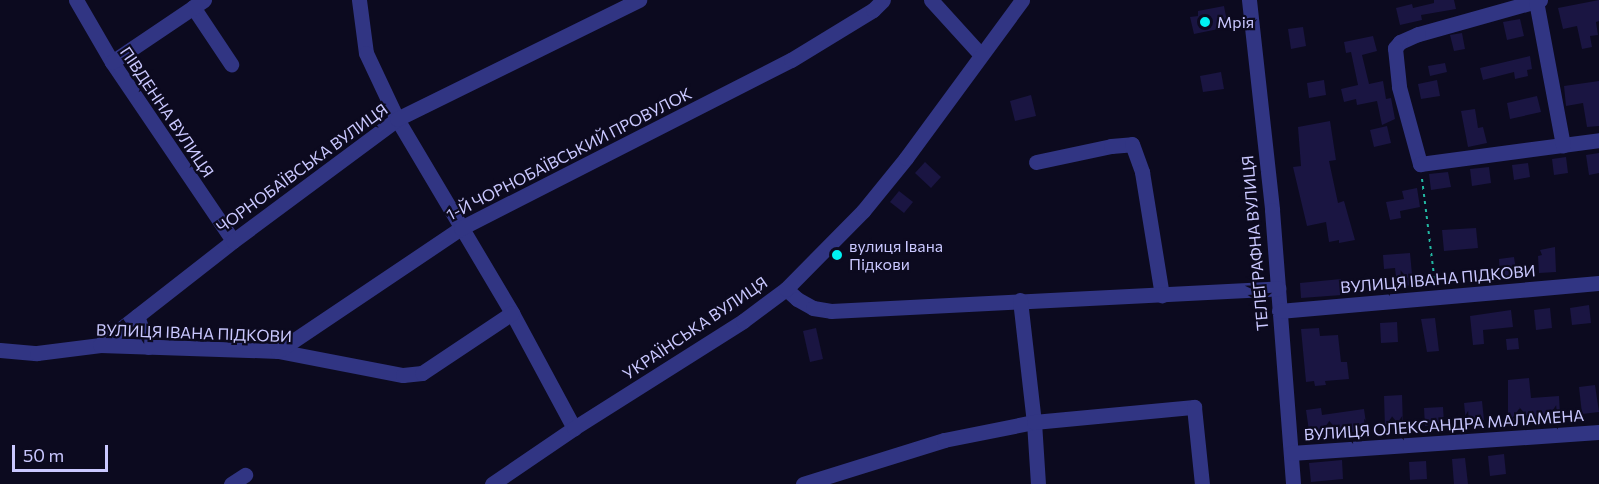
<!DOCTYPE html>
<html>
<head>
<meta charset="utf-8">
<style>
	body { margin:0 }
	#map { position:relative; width:1599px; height:484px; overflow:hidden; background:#0c0a1f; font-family:Commissioner,sans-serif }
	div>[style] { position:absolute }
	.building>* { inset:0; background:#1a1542 }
	.path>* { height:2px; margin-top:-1px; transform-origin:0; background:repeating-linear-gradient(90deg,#22b9a3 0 3px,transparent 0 7.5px) }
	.minor>* { height:15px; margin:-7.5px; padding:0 7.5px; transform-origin:7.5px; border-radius:7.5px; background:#313583 }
	.dots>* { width:16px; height:16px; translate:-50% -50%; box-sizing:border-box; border:3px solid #0c0a1f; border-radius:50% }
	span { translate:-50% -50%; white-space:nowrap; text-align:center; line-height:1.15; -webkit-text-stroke:4.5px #0c0a1f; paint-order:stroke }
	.poi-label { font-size:16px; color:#cac8ff }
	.left { translate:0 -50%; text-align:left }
	.street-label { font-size:16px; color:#cac8ff }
	.scale { position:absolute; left:12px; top:445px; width:96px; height:27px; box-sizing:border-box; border:3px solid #cac8ff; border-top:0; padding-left:8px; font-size:18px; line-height:21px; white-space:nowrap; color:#cac8ff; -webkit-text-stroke:4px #0c0a1f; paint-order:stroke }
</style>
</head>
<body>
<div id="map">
	<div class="building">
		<div style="clip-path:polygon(1434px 0,1454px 0,1456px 9px,1421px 15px,1422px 20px,1400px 25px,1396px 8px,1412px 4px,1413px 8px,1434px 3px)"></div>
		<div style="clip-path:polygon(1599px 0,1599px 21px,1596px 22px,1598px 35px,1590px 36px,1592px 47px,1582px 49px,1577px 26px,1563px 29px,1558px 8px)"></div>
		<div style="clip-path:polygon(1224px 6px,1228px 27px,1194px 34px,1190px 17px,1198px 16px,1198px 11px)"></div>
		<div style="clip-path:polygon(1520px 19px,1524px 36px,1507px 40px,1503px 22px)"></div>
		<div style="clip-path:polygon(1303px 27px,1306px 46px,1291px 49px,1288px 29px)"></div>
		<div style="clip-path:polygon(1462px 33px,1465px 49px,1454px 51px,1450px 35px)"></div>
		<div style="clip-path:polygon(1373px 36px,1377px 51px,1362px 55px,1369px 84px,1383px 81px,1386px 99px,1391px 98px,1395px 119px,1382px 125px,1377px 101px,1357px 105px,1356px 99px,1344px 102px,1341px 89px,1358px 85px,1351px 52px,1346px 53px,1344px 42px)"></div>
		<div style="clip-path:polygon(1530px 56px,1532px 69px,1527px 70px,1528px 76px,1515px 79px,1514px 72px,1483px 80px,1480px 68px)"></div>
		<div style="clip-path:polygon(1445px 63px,1447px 72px,1430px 76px,1428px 66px)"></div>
		<div style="clip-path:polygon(1221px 72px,1224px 89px,1203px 92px,1200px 76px)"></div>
		<div style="clip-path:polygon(1324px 80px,1326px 95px,1309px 98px,1307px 83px)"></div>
		<div style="clip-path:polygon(1437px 80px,1440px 96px,1421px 99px,1418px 84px)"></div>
		<div style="clip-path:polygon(1599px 81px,1599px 126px,1587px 127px,1583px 103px,1566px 106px,1564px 86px)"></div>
		<div style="clip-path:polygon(1031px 95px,1036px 116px,1015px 121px,1010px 101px)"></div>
		<div style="clip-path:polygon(1537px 96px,1541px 112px,1510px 119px,1507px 103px)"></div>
		<div style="clip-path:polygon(1475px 109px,1478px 128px,1483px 127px,1487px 143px,1468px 147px,1461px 111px)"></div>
		<div style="clip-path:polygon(1330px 121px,1336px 160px,1329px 161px,1338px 203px,1344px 201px,1355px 240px,1339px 243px,1339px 240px,1329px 242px,1326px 222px,1307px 226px,1293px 167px,1301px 166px,1298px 127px)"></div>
		<div style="clip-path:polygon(1387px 126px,1391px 143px,1374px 147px,1370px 130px)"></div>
		<div style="clip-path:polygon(1599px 153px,1599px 173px,1589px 175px,1586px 155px)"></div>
		<div style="clip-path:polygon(1566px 157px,1568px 173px,1554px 175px,1552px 159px)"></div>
		<div style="clip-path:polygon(925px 162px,941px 177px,931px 188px,915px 173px)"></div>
		<div style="clip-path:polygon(1528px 163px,1530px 177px,1514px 180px,1512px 165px)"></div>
		<div style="clip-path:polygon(1489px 167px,1491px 183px,1472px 186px,1470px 169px)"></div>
		<div style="clip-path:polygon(1448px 172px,1451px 187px,1431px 190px,1429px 174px)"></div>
		<div style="clip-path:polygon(1417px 188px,1420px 207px,1400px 211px,1401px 218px,1390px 220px,1386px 202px,1404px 199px,1402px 191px)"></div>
		<div style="clip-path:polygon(899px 191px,913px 202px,904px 213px,890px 202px)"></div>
		<div style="clip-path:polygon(1476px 228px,1478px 248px,1444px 251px,1442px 230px)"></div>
		<div style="clip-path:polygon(1555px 247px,1556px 272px,1539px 273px,1538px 256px,1542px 255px,1540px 250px)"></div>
		<div style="clip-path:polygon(1410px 253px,1413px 285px,1397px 287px,1395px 268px,1384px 269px,1383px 255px)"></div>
		<div style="clip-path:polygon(1514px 257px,1516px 270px,1512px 270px,1512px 276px,1500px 277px,1499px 259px)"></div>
		<div style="clip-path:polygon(1341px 279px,1342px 295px,1301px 298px,1300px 283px)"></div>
		<div style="clip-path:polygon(1589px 305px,1591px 323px,1572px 325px,1570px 308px)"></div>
		<div style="clip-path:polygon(1550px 308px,1552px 328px,1536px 330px,1534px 310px)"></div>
		<div style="clip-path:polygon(1511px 310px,1513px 327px,1483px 330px,1484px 344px,1473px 345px,1470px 316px)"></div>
		<div style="clip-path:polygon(1435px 318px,1439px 351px,1427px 352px,1421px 319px)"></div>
		<div style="clip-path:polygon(1397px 322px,1398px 342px,1381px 343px,1380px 323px)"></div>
		<div style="clip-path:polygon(816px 328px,823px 359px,810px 362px,803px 331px)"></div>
		<div style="clip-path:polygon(1319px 328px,1320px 336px,1338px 335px,1341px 362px,1347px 362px,1349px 379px,1325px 381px,1326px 385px,1315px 386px,1314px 381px,1306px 382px,1301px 329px)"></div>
		<div style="clip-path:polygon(1518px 338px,1519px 349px,1507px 350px,1506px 339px)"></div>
		<div style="clip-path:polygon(1529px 378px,1531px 398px,1559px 396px,1560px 415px,1508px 422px,1508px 380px)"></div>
		<div style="clip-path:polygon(1595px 385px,1599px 412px,1582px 414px,1579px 387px)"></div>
		<div style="clip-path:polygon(1402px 395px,1403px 427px,1385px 428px,1384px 396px)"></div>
		<div style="clip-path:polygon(1482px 401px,1484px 420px,1466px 422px,1464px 403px)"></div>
		<div style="clip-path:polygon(1443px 407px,1444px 424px,1425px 426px,1424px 408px)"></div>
		<div style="clip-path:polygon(1321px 408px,1322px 415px,1364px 409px,1367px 430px,1310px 438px,1306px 410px)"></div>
		<div style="clip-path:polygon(1504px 454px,1506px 474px,1490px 476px,1488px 456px)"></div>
		<div style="clip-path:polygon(1465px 458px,1468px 484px,1454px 484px,1452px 459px)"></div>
		<div style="clip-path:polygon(1342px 460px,1343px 479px,1311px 482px,1309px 463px)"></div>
		<div style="clip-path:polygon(1426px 461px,1427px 479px,1410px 480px,1409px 462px)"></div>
	</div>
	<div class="path">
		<div style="left:1422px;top:179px;width:105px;rotate:82.9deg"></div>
	</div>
	<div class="minor">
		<div style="left:76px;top:0;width:72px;rotate:59.9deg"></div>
		<div style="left:112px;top:62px;width:216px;rotate:55.9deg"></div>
		<div style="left:359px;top:0;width:53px;rotate:82.5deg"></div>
		<div style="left:366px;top:53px;width:73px;rotate:64.8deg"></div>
		<div style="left:397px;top:119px;width:226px;rotate:59.3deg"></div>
		<div style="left:512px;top:313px;width:131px;rotate:61.7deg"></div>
		<div style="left:931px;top:0;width:74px;rotate:47.7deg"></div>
		<div style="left:1249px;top:0;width:211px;rotate:83.7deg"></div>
		<div style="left:1272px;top:210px;width:275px;rotate:85.6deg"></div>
		<div style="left:1540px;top:0;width:127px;rotate:164.4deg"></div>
		<div style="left:1418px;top:34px;width:20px;rotate:156deg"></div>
		<div style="left:1400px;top:42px;width:8px;rotate:130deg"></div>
		<div style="left:1395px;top:48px;width:39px;rotate:84deg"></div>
		<div style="left:1399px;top:87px;width:80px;rotate:74.7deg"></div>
		<div style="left:1420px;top:164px;width:181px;rotate:-7.6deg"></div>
		<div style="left:1536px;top:1px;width:147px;rotate:79.4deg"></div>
		<div style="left:193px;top:7px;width:69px;rotate:56.3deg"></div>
		<div style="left:112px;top:62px;width:111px;rotate:-34deg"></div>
		<div style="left:1036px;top:162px;width:77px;rotate:-12deg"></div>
		<div style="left:1111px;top:146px;width:21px;rotate:-5deg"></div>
		<div style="left:1132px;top:144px;width:30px;rotate:70deg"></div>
		<div style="left:1142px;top:172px;width:125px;rotate:80.8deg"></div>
		<div style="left:786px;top:289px;width:15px;rotate:42deg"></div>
		<div style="left:797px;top:299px;width:18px;rotate:29deg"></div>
		<div style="left:813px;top:308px;width:18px;rotate:9deg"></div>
		<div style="left:831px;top:311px;width:448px;rotate:-2.9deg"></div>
		<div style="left:1020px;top:300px;width:123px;rotate:83.5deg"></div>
		<div style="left:1034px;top:422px;width:62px;rotate:86.3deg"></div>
		<div style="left:1279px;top:311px;width:321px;rotate:-5deg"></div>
		<div style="left:137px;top:316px;width:33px;rotate:70deg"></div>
		<div style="left:100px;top:345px;width:169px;rotate:-38deg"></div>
		<div style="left:233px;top:241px;width:204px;rotate:-36.6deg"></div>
		<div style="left:397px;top:119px;width:270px;rotate:-26.2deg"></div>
		<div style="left:0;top:350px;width:37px;rotate:5deg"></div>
		<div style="left:37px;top:353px;width:64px;rotate:-7.2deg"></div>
		<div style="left:100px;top:345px;width:178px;rotate:1.9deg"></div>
		<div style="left:278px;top:351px;width:127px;rotate:10.9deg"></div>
		<div style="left:403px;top:375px;width:19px;rotate:-6deg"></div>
		<div style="left:422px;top:373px;width:108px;rotate:-33.7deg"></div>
		<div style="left:278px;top:351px;width:220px;rotate:-33.9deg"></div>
		<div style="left:461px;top:228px;width:370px;rotate:-27deg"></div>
		<div style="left:791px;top:60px;width:96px;rotate:-31.4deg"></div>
		<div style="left:873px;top:10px;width:14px;rotate:-45deg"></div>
		<div style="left:1291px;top:453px;width:309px;rotate:-3.9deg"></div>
		<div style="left:231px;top:484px;width:17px;rotate:-33deg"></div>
		<div style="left:492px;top:484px;width:99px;rotate:-34.3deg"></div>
		<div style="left:574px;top:428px;width:200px;rotate:-32.3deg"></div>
		<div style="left:743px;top:321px;width:54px;rotate:-36.7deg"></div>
		<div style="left:786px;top:289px;width:110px;rotate:-45.4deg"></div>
		<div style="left:863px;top:211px;width:68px;rotate:-50.9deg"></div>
		<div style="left:906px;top:158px;width:196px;rotate:-53.7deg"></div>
		<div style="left:803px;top:484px;width:148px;rotate:-17.3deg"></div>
		<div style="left:944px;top:440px;width:92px;rotate:-11.3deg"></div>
		<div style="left:1034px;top:422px;width:161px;rotate:-5.4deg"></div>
		<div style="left:1194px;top:407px;width:77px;rotate:84.1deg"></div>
	</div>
	<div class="dots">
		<div style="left:1205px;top:22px;background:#00f1f3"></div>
		<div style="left:837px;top:255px;background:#00f1f3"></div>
	</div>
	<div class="poi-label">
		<span class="left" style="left:1217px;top:22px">Мрія</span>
		<span class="left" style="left:849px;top:255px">вулиця Івана<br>Підкови</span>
	</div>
	<div class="street-label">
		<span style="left:167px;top:112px;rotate:56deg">ПІВДЕННА ВУЛИЦЯ</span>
		<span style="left:569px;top:154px;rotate:-27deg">1-Й ЧОРНОБАЇВСЬКИЙ ПРОВУЛОК</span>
		<span style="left:302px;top:168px;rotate:-36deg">ЧОРНОБАЇВСЬКА ВУЛИЦЯ</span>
		<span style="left:1255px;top:243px;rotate:-95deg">ТЕЛЕГРАФНА ВУЛИЦЯ</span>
		<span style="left:1438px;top:279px;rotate:-5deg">ВУЛИЦЯ ІВАНА ПІДКОВИ</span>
		<span style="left:695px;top:328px;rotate:-34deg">УКРАЇНСЬКА ВУЛИЦЯ</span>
		<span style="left:194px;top:333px;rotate:2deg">ВУЛИЦЯ ІВАНА ПІДКОВИ</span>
		<span style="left:1444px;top:425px;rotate:-4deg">ВУЛИЦЯ ОЛЕКСАНДРА МАЛАМЕНА</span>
	</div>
	<div class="scale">50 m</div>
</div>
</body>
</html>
